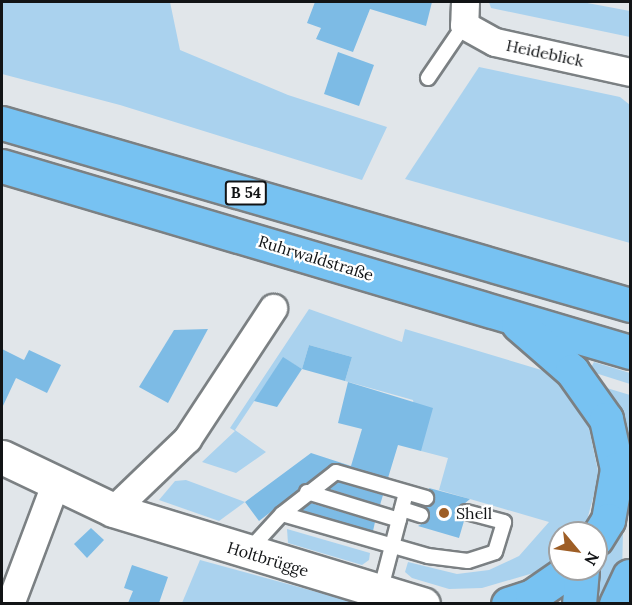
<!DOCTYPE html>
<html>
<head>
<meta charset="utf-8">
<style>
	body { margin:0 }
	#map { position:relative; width:632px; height:605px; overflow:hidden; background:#e1e6ea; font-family:Lora,serif }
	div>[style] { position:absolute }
	.green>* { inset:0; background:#aad2ee }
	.building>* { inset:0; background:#7dbbe5 }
	.roads { filter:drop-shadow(2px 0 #7b8083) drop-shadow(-2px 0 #7b8083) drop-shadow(0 2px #7b8083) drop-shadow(0 -2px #7b8083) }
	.service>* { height:14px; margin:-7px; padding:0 7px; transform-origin:7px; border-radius:7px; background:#fff }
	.minor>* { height:27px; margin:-13.5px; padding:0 13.5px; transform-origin:13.5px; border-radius:13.5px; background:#fff }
	.secondary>* { height:33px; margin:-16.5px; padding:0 16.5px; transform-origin:16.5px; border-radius:16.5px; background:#fff }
	.trunk>* { height:33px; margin:-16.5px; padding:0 16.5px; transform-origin:16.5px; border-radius:16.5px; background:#77c2f2 }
	.dots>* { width:16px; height:16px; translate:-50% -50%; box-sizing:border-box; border:3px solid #fff; border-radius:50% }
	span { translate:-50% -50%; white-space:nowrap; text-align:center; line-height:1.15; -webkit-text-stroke:4.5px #fff; paint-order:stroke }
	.shield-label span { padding:2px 4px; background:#fff; border:2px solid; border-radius:4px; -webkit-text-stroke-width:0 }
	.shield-label { font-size:15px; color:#121416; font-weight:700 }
	.street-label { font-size:16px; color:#121416 }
	.poi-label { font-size:16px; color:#121416 }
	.left { translate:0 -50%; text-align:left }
	.frame { position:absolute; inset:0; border:3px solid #121416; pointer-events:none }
	.north { position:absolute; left:548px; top:521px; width:60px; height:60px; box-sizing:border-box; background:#fff; border:2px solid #a0a1a2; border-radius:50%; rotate:119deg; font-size:16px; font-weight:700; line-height:24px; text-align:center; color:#121416 }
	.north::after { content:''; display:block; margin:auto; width:21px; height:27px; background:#9e5e26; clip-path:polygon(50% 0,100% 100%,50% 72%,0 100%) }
</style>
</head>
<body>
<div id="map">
	<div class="green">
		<div style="clip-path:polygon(2px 2px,170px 2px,180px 50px,288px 95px,387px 127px,362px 180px,120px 105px,2px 74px)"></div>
		<div style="clip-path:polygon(489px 2px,582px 2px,630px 11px,630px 37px,491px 8px)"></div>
		<div style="clip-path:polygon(479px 67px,620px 97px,630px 105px,630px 243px,405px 179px)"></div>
		<div style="clip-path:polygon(309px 309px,402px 342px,405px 329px,548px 372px,586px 413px,599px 476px,584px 531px,560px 533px,560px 556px,547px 569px,482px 588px,449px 589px,412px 578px,405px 572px,408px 562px,457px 574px,489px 570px,519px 556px,549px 522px,439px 490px,448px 458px,421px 451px,413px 400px,345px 381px,352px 357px,309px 345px,302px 369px,283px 358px,235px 430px,266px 452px,236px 473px,202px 462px,235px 431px,230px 428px)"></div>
		<div style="clip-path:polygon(594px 362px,630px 373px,630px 384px,589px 371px)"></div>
		<div style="clip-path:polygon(600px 386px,630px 395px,630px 504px,623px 532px,622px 573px,608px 603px,588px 603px,596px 564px,615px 531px)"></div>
		<div style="clip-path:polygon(186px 480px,245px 502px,219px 521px,159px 500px,175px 481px)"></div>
		<div style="clip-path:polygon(287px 529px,370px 553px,369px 560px,362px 565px,288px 543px)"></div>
		<div style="clip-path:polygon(200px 560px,357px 603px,182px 603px)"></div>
	</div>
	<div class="building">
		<div style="clip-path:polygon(315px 2px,432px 2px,426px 26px,370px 9px,353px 52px,316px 39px,321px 28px,307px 23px)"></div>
		<div style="clip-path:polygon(338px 52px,374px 65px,359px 106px,324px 94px)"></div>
		<div style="clip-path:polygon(208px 329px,168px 403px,139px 387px,174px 330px)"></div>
		<div style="clip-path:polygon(309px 345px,352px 357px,345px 381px,302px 369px)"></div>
		<div style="clip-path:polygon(2px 349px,24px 360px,29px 350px,61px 365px,47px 393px,16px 378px,2px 408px)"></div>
		<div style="clip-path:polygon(283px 357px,302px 369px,277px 407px,254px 401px)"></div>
		<div style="clip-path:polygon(348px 382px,433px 408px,421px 451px,398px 445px,388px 478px,334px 463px,259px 521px,245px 502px,311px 453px,351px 466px,362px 429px,338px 423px)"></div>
		<div style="clip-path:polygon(338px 482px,383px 495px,380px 505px,329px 489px)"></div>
		<div style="clip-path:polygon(429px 488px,470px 499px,458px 509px,464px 521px,459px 538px,418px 526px,427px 521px,430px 514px,424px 507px,434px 501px)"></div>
		<div style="clip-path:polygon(311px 503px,375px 522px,373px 531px,301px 510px)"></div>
		<div style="clip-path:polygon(91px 528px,104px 540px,87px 558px,74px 544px)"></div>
		<div style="clip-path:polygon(132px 565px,168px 577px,159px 603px,128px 603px,133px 591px,124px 588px)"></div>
	</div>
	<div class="roads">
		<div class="service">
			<div style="left:428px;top:78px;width:64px;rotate:-55.8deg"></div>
			<div style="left:307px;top:492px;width:96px;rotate:16.9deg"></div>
			<div style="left:402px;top:509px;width:20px;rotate:18deg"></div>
			<div style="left:282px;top:514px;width:152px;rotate:16deg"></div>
			<div style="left:428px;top:556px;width:40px;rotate:7.1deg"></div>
			<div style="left:468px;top:561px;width:28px;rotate:-18deg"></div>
			<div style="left:495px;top:552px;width:31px;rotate:-73deg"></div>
			<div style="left:504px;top:522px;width:39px;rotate:-165deg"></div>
			<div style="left:249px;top:550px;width:49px;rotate:-47.5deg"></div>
			<div style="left:282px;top:514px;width:68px;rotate:-37.9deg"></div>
			<div style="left:336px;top:472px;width:94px;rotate:16.1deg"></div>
			<div style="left:380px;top:592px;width:102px;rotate:-75.3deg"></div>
		</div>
		<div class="minor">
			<div style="left:465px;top:2px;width:23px;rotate:92deg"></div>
			<div style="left:464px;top:25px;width:35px;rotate:29deg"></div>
			<div style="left:495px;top:42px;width:138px;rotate:12.5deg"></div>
			<div style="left:113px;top:510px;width:103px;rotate:-43.8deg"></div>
			<div style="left:187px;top:439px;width:157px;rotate:-56.7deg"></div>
			<div style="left:10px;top:604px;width:128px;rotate:-69.4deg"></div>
		</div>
		<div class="secondary">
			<div style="left:2px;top:457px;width:123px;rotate:25.5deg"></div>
			<div style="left:113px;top:510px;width:324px;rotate:16.9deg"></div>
		</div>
		<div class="trunk">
			<div style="left:2px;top:123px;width:654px;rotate:16.16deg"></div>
			<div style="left:2px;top:166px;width:655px;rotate:16.5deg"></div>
			<div style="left:518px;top:324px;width:72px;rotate:41deg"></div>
			<div style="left:572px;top:371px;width:59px;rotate:54.7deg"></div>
			<div style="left:606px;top:419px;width:51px;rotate:77.6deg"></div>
			<div style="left:617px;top:469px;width:52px;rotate:100deg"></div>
			<div style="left:608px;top:520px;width:22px;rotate:122deg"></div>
			<div style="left:508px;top:604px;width:25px;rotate:-18deg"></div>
			<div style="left:532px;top:596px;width:47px;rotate:-34.7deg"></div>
			<div style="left:579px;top:604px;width:35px;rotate:-85deg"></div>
			<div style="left:616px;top:604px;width:31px;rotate:-65deg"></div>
		</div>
	</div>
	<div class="dots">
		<div style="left:444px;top:513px;background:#9e5e26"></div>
	</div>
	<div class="shield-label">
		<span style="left:246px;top:193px">B 54</span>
	</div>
	<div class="street-label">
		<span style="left:545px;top:53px;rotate:12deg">Heideblick</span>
		<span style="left:316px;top:258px;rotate:17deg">Ruhrwaldstraße</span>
		<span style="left:268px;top:559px;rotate:17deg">Holtbrügge</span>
	</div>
	<div class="poi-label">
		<span class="left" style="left:456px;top:513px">Shell</span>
	</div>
	<div class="frame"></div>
	<div class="north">N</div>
</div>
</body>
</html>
